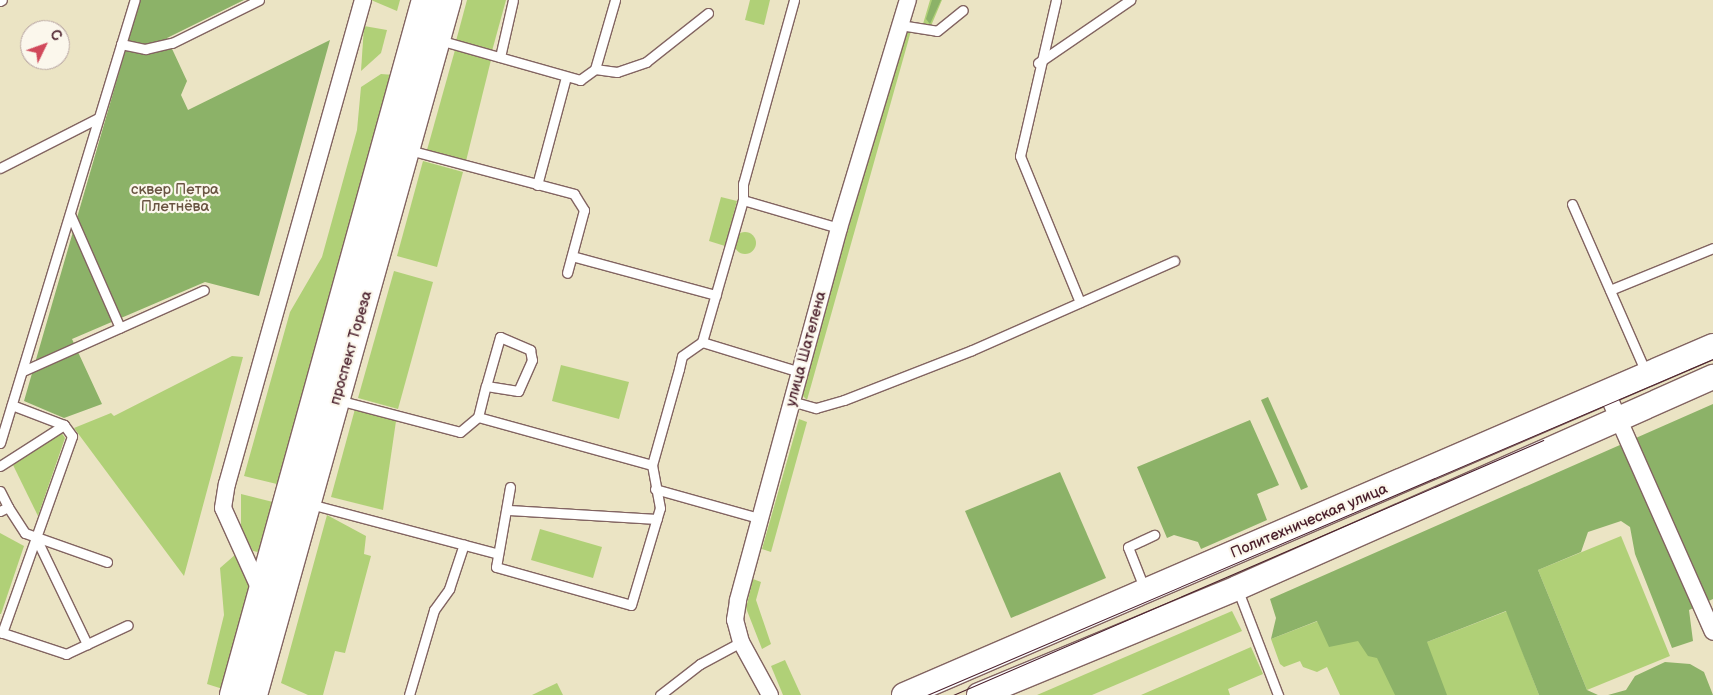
<!DOCTYPE html>
<html>
<head>
<meta charset="utf-8">
<style>
	body { margin:0 }
	#map { position:relative; width:1713px; height:695px; overflow:hidden; background:#ebe4c4; font-family:"Balsamiq Sans",sans-serif }
	div>[style] { position:absolute }
	.green>* { inset:0; background:#b0d077 }
	.round { border-radius:50% }
	.forest>* { inset:0; background:#8cb268 }
	.roads { filter:drop-shadow(1px 0 #826461) drop-shadow(-1px 0 #826461) drop-shadow(0 1px #826461) drop-shadow(0 -1px #826461) }
	.lane>* { height:9px; margin:-4.5px; padding:0 4.5px; transform-origin:4.5px; border-radius:4.5px; background:#fff }
	.street>* { height:16px; margin:-8px; padding:0 8px; transform-origin:8px; border-radius:8px; background:#fff }
	.secondary>* { height:24px; margin:-12px; padding:0 12px; transform-origin:12px; border-radius:12px; background:#fff }
	.primary>* { height:26px; margin:-13px; padding:0 13px; transform-origin:13px; border-radius:13px; background:#fff }
	.tram>* { height:1px; margin:-0.5px; padding:0 0.5px; transform-origin:0.5px; border-radius:0.5px; background:#4a1f2b }
	span { translate:-50% -50%; white-space:nowrap; text-align:center; line-height:1.15; -webkit-text-stroke:4.5px #fbf7ec; paint-order:stroke }
	.park-label { font-size:15px; color:#695442 }
	.street-label { font-size:15px; color:#4a1f2b }
	.north { position:absolute; left:20px; top:20px; width:50px; height:50px; box-sizing:border-box; background:#fbf7ec; border:1px solid #b4a19f; border-radius:50%; rotate:48deg; font-size:14px; font-weight:700; line-height:20px; text-align:center; color:#4a1f2b }
	.north::after { content:''; display:block; margin:auto; width:18px; height:22px; background:#d1495b; clip-path:polygon(50% 0,100% 100%,50% 72%,0 100%) }
</style>
</head>
<body>
<div id="map">
	<div class="green">
		<div style="clip-path:polygon(371px 0,400px 0,397px 11px)"></div>
		<div style="clip-path:polygon(467px 0,506px 0,492px 51px,456px 41px)"></div>
		<div style="clip-path:polygon(750px 0,770px 0,764px 25px,745px 20px)"></div>
		<div style="clip-path:polygon(930px 0,963px 0,942px 0,931px 26px,923px 24px)"></div>
		<div style="clip-path:polygon(364px 26px,387px 30px,381px 53px,361px 71px)"></div>
		<div style="clip-path:polygon(905px 31px,911px 31px,807px 400px,801px 394px)"></div>
		<div style="clip-path:polygon(455px 50px,491px 60px,466px 161px,427px 150px)"></div>
		<div style="clip-path:polygon(381px 74px,394px 75px,281px 485px,244px 476px,290px 312px,322px 257px,357px 130px,361px 87px)"></div>
		<div style="clip-path:polygon(423px 161px,463px 172px,437px 267px,397px 256px)"></div>
		<div style="clip-path:polygon(721px 197px,737px 201px,725px 246px,709px 241px)"></div>
		<div class="round" style="left:734px;top:232px;width:22px;height:22px"></div>
		<div style="clip-path:polygon(394px 271px,433px 282px,398px 409px,358px 398px)"></div>
		<div style="clip-path:polygon(232px 356px,243px 357px,184px 576px,74px 428px,111px 413px,114px 416px)"></div>
		<div style="clip-path:polygon(561px 365px,629px 382px,619px 419px,552px 401px)"></div>
		<div style="clip-path:polygon(355px 409px,396px 421px,383px 510px,331px 497px)"></div>
		<div style="clip-path:polygon(799px 419px,807px 422px,771px 552px,762px 549px)"></div>
		<div style="clip-path:polygon(61px 432px,65px 438px,38px 516px,13px 465px)"></div>
		<div style="clip-path:polygon(241px 494px,277px 503px,263px 553px,253px 551px,241px 529px)"></div>
		<div style="clip-path:polygon(327px 515px,366px 536px,364px 554px,371px 556px,345px 653px,335px 651px,323px 695px,308px 695px,281px 683px)"></div>
		<div style="clip-path:polygon(540px 529px,602px 547px,593px 578px,531px 560px)"></div>
		<div style="clip-path:polygon(0 533px,24px 546px,1px 614px,0 614px)"></div>
		<div style="clip-path:polygon(1621px 536px,1670px 656px,1587px 690px,1538px 570px)"></div>
		<div style="clip-path:polygon(236px 554px,252px 593px,226px 690px,207px 684px,224px 615px,220px 568px)"></div>
		<div style="clip-path:polygon(753px 579px,761px 582px,756px 600px,771px 644px,762px 649px,746px 608px)"></div>
		<div style="clip-path:polygon(1370px 601px,1427px 642px,1507px 611px,1539px 695px,1340px 695px,1327px 667px,1317px 672px,1303px 667px,1300px 661px,1284px 667px,1280px 664px,1271px 639px)"></div>
		<div style="clip-path:polygon(1232px 611px,1242px 631px,1092px 695px,1037px 695px)"></div>
		<div style="clip-path:polygon(1251px 647px,1263px 674px,1228px 689px,1230px 695px,1141px 695px)"></div>
		<div style="clip-path:polygon(785px 660px,801px 695px,783px 695px,771px 666px)"></div>
		<div style="clip-path:polygon(557px 683px,563px 695px,532px 695px)"></div>
	</div>
	<div class="forest">
		<div style="clip-path:polygon(140px 0,244px 0,167px 38px,187px 81px,181px 95px,188px 110px,330px 40px,259px 296px,205px 282px,72px 339px,102px 404px,64px 418px,24px 401px)"></div>
		<div style="clip-path:polygon(932px 0,941px 0,930px 24px,926px 19px)"></div>
		<div style="clip-path:polygon(1268px 397px,1308px 487px,1301px 490px,1261px 400px)"></div>
		<div style="clip-path:polygon(1713px 404px,1713px 599px,1689px 610px,1693px 641px,1672px 648px,1635px 554px,1630px 527px,1621px 521px,1588px 532px,1581px 552px,1538px 570px,1587px 690px,1598px 695px,1539px 695px,1506px 611px,1427px 642px,1447px 695px,1395px 695px,1377px 658px,1368px 656px,1358px 641px,1329px 647px,1317px 621px,1271px 639px,1276px 618px,1270px 599px)"></div>
		<div style="clip-path:polygon(1250px 420px,1279px 485px,1257px 494px,1267px 520px,1201px 549px,1198px 542px,1174px 535px,1167px 538px,1137px 467px)"></div>
		<div style="clip-path:polygon(1060px 472px,1106px 578px,1011px 618px,965px 511px)"></div>
		<div style="clip-path:polygon(1665px 662px,1690px 664px,1704px 672px,1713px 695px,1608px 695px,1626px 690px,1635px 676px)"></div>
	</div>
	<div class="roads">
		<div class="lane">
			<div style="left:1056px;top:0;width:160px;rotate:103deg"></div>
			<div style="left:1020px;top:156px;width:158px;rotate:67.7deg"></div>
			<div style="left:0;top:1px;width:2px;rotate:-27deg"></div>
			<div style="left:900px;top:25px;width:37px;rotate:9deg"></div>
			<div style="left:937px;top:31px;width:33px;rotate:-39deg"></div>
			<div style="left:439px;top:40px;width:147px;rotate:15.8deg"></div>
			<div style="left:580px;top:80px;width:19px;rotate:-36deg"></div>
			<div style="left:595px;top:69px;width:72px;rotate:-73.8deg"></div>
			<div style="left:121px;top:44px;width:25px;rotate:12deg"></div>
			<div style="left:145px;top:49px;width:28px;rotate:-13deg"></div>
			<div style="left:172px;top:43px;width:97px;rotate:-26.3deg"></div>
			<div style="left:500px;top:57px;width:58px;rotate:-77.2deg"></div>
			<div style="left:1038px;top:63px;width:112px;rotate:-34.4deg"></div>
			<div style="left:595px;top:69px;width:22px;rotate:8deg"></div>
			<div style="left:617px;top:72px;width:31px;rotate:-19deg"></div>
			<div style="left:646px;top:62px;width:79px;rotate:-38.3deg"></div>
			<div style="left:409px;top:150px;width:171px;rotate:14.9deg"></div>
			<div style="left:574px;top:194px;width:19px;rotate:58deg"></div>
			<div style="left:584px;top:210px;width:65px;rotate:105.1deg"></div>
			<div style="left:0;top:168px;width:110px;rotate:-27deg"></div>
			<div style="left:537px;top:185px;width:112px;rotate:-75deg"></div>
			<div style="left:743px;top:200px;width:16px;rotate:-90deg"></div>
			<div style="left:743px;top:184px;width:191px;rotate:-74.5deg"></div>
			<div style="left:1572px;top:204px;width:187px;rotate:66.3deg"></div>
			<div style="left:70px;top:214px;width:124px;rotate:66.3deg"></div>
			<div style="left:572px;top:256px;width:149px;rotate:15.2deg"></div>
			<div style="left:1610px;top:290px;width:111px;rotate:-22.2deg"></div>
			<div style="left:702px;top:342px;width:102px;rotate:17deg"></div>
			<div style="left:23px;top:371px;width:198px;rotate:-24.1deg"></div>
			<div style="left:338px;top:400px;width:126px;rotate:14.7deg"></div>
			<div style="left:460px;top:432px;width:23px;rotate:-40deg"></div>
			<div style="left:478px;top:417px;width:180px;rotate:15.4deg"></div>
			<div style="left:791px;top:401px;width:26px;rotate:16deg"></div>
			<div style="left:816px;top:408px;width:29px;rotate:-16deg"></div>
			<div style="left:844px;top:400px;width:137px;rotate:-21.3deg"></div>
			<div style="left:972px;top:350px;width:221px;rotate:-23.8deg"></div>
			<div style="left:478px;top:417px;width:32px;rotate:-76deg"></div>
			<div style="left:486px;top:386px;width:51px;rotate:-74.1deg"></div>
			<div style="left:500px;top:337px;width:33px;rotate:23deg"></div>
			<div style="left:530px;top:350px;width:10px;rotate:79deg"></div>
			<div style="left:532px;top:360px;width:34px;rotate:114deg"></div>
			<div style="left:518px;top:391px;width:32px;rotate:-171deg"></div>
			<div style="left:0;top:443px;width:463px;rotate:-73.1deg"></div>
			<div style="left:0;top:466px;width:76px;rotate:-32.6deg"></div>
			<div style="left:64px;top:425px;width:56px;rotate:-159deg"></div>
			<div style="left:510px;top:487px;width:81px;rotate:99.9deg"></div>
			<div style="left:496px;top:567px;width:140px;rotate:15.7deg"></div>
			<div style="left:631px;top:605px;width:101px;rotate:-73.4deg"></div>
			<div style="left:660px;top:508px;width:44px;rotate:-100.5deg"></div>
			<div style="left:652px;top:465px;width:100px;rotate:-74.3deg"></div>
			<div style="left:679px;top:369px;width:13px;rotate:-77deg"></div>
			<div style="left:682px;top:356px;width:24px;rotate:-35deg"></div>
			<div style="left:702px;top:342px;width:148px;rotate:-73.9deg"></div>
			<div style="left:743px;top:200px;width:100px;rotate:16.3deg"></div>
			<div style="left:655px;top:489px;width:107px;rotate:15.7deg"></div>
			<div style="left:0;top:491px;width:18px;rotate:63deg"></div>
			<div style="left:8px;top:507px;width:9px;rotate:153deg"></div>
			<div style="left:310px;top:504px;width:192px;rotate:14.8deg"></div>
			<div style="left:8px;top:507px;width:31px;rotate:57deg"></div>
			<div style="left:25px;top:533px;width:87px;rotate:19.5deg"></div>
			<div style="left:509px;top:510px;width:148px;rotate:3.5deg"></div>
			<div style="left:36px;top:538px;width:118px;rotate:64.3deg"></div>
			<div style="left:1237px;top:588px;width:115px;rotate:69deg"></div>
			<div style="left:1145px;top:590px;width:46px;rotate:-111.6deg"></div>
			<div style="left:1128px;top:547px;width:29px;rotate:-25deg"></div>
			<div style="left:0;top:632px;width:70px;rotate:18.4deg"></div>
			<div style="left:66px;top:654px;width:68px;rotate:-25.1deg"></div>
			<div style="left:2px;top:633px;width:209px;rotate:-70.4deg"></div>
			<div style="left:72px;top:436px;width:14px;rotate:-126deg"></div>
			<div style="left:409px;top:695px;width:89px;rotate:-73.6deg"></div>
			<div style="left:434px;top:610px;width:26px;rotate:-54deg"></div>
			<div style="left:449px;top:589px;width:47px;rotate:-71.6deg"></div>
			<div style="left:660px;top:695px;width:51px;rotate:-37.8deg"></div>
			<div style="left:700px;top:664px;width:47px;rotate:-28.2deg"></div>
		</div>
		<div class="street">
			<div style="left:1607px;top:393px;width:261px;rotate:66.1deg"></div>
			<div style="left:261px;top:592px;width:92px;rotate:-114.3deg"></div>
			<div style="left:223px;top:508px;width:24px;rotate:-81deg"></div>
			<div style="left:227px;top:484px;width:503px;rotate:-74.31deg"></div>
			<div style="left:770px;top:695px;width:60px;rotate:-118.7deg"></div>
			<div style="left:741px;top:642px;width:23px;rotate:-105deg"></div>
			<div style="left:735px;top:620px;width:20px;rotate:-81deg"></div>
			<div style="left:738px;top:600px;width:385px;rotate:-74.8deg"></div>
			<div style="left:839px;top:228px;width:238px;rotate:-73.2deg"></div>
		</div>
		<div class="secondary">
			<div style="left:904px;top:695px;width:881px;rotate:-23.34deg"></div>
			<div style="left:979px;top:695px;width:279px;rotate:-22.5deg"></div>
			<div style="left:1237px;top:588px;width:521px;rotate:-23.91deg"></div>
		</div>
		<div class="primary">
			<div style="left:233px;top:695px;width:721px;rotate:-74.56deg"></div>
			<div style="left:254px;top:695px;width:722px;rotate:-74.4deg"></div>
		</div>
	</div>
	<div class="tram">
		<div style="left:927px;top:695px;width:855px;rotate:-23.15deg"></div>
		<div style="left:953px;top:695px;width:643px;rotate:-23.37deg"></div>
	</div>
	<div class="park-label">
		<span style="left:175px;top:198px">сквер Петра<br>Плетнёва</span>
	</div>
	<div class="street-label">
		<span style="left:351px;top:348px;rotate:-74deg">проспект Тореза</span>
		<span style="left:806px;top:349px;rotate:-75deg">улица Шателена</span>
		<span style="left:1309px;top:521px;rotate:-23deg">Политехническая улица</span>
	</div>
	<div class="north">С</div>
</div>
</body>
</html>
